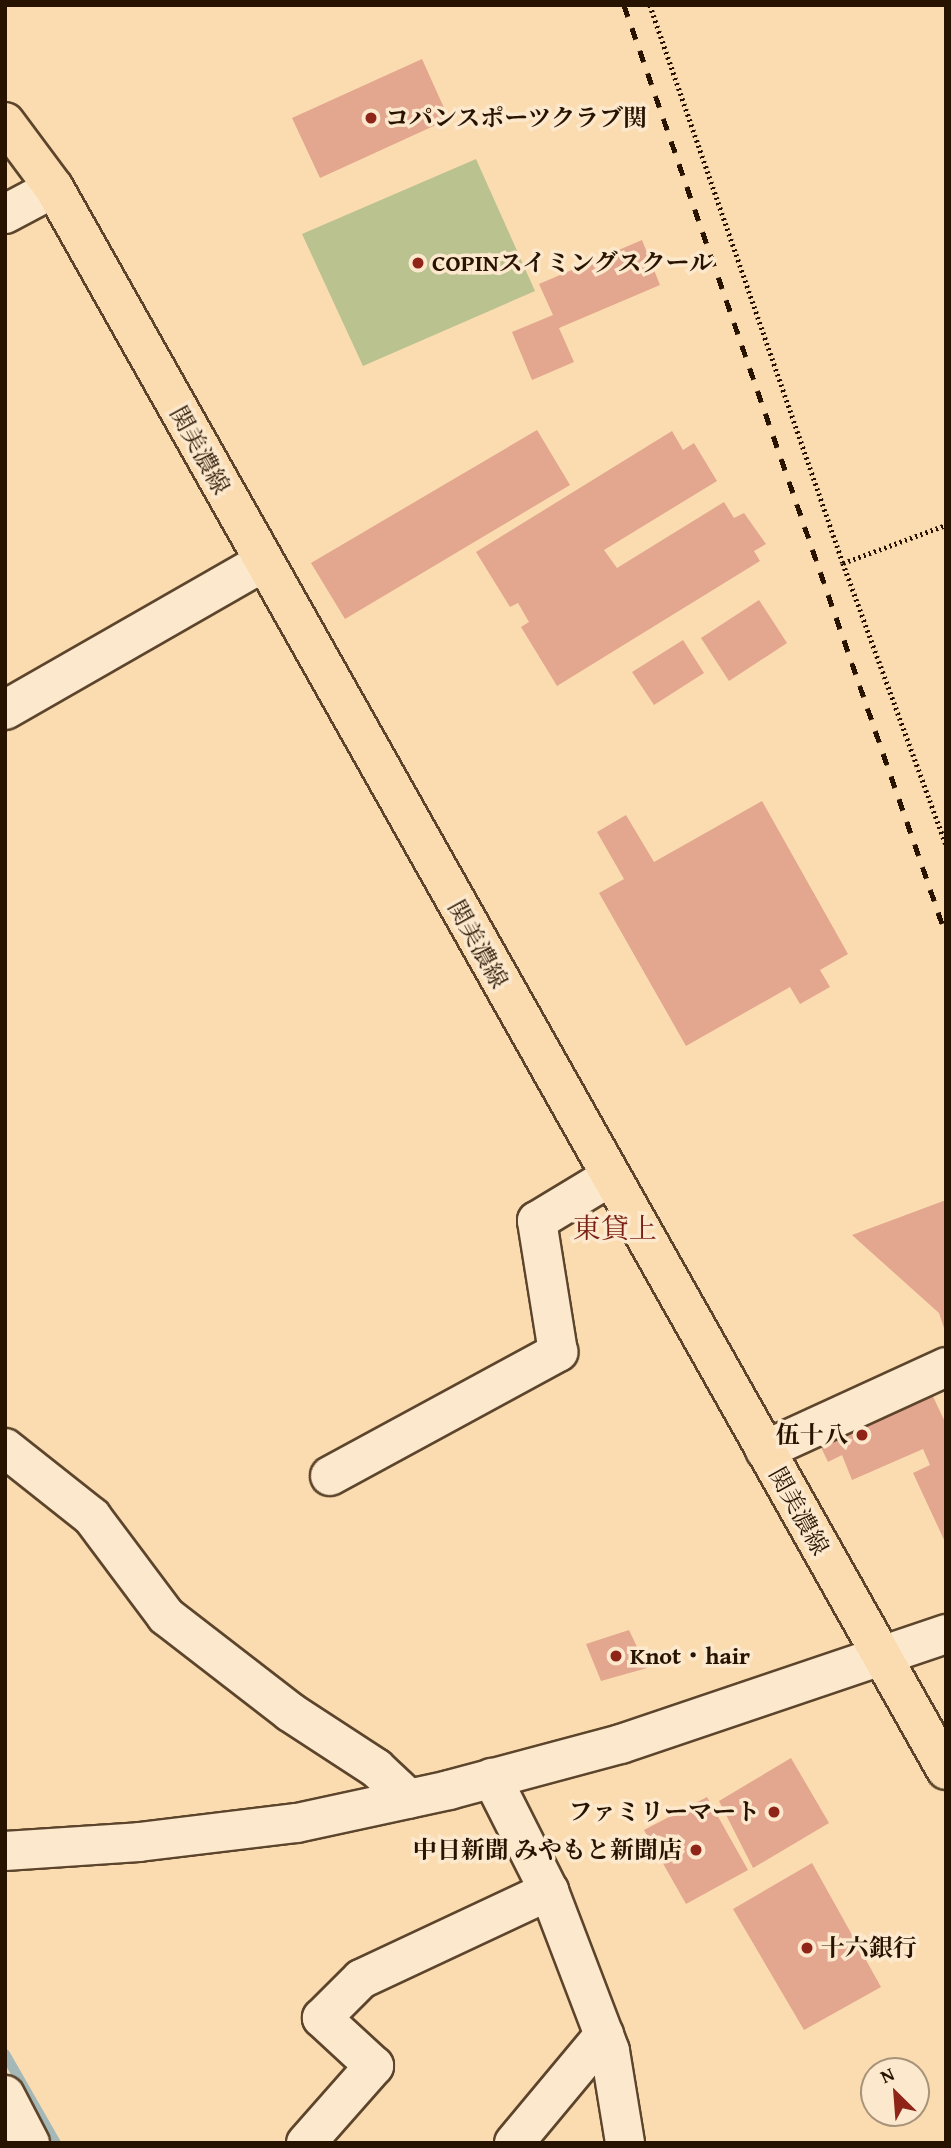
<!DOCTYPE html>
<html>
<head>
<meta charset="utf-8">
<style>
	body { margin:0 }
	#map { position:relative; width:951px; height:2148px; overflow:hidden; background:#fbdcb0; font-family:"Gentium Book Plus","Noto Serif JP",serif }
	div>[style] { position:absolute }
	.green>* { inset:0; background:#bac28f }
	.stream>* { height:10px; margin:-5px; padding:0 5px; transform-origin:5px; border-radius:5px; background:#a5b8b8 }
	.building>* { inset:0; background:#e3a68f }
	.path>* { height:4.5px; margin-top:-2.25px; transform-origin:0; background:repeating-linear-gradient(90deg,#271300 0 2px,transparent 0 5.5px) }
	.roads { filter:drop-shadow(2px 0 #5c452c) drop-shadow(-2px 0 #5c452c) drop-shadow(0 2px #5c452c) drop-shadow(0 -2px #5c452c) }
	.minor>* { height:38px; margin:-19px; padding:0 19px; transform-origin:19px; border-radius:19px; background:#fce8cc }
	.major>* { height:38px; margin:-19px; padding:0 19px; transform-origin:19px; border-radius:19px; background:#fbdcb0 }
	.rail>* { height:5px; margin-top:-2.5px; transform-origin:0; background:repeating-linear-gradient(90deg,#271300 0 12px,transparent 0 24px) }
	.dots>* { width:19px; height:19px; translate:-50% -50%; box-sizing:border-box; border:4px solid #fce8cc; border-radius:50% }
	span { translate:-50% -50%; white-space:nowrap; text-align:center; line-height:1.15; -webkit-text-stroke:7px #fce8cc; paint-order:stroke }
	.poi-label { font-size:24px; color:#271300; font-weight:700 }
	.left { translate:0 -50%; text-align:left }
	.right { translate:-100% -50%; text-align:right }
	.street-label { font-size:24px; color:#271300 }
	.quarter-label { font-size:28px; color:#7a1f14 }
	.frame { position:absolute; inset:0; border:7px solid #271300; pointer-events:none }
	.north { position:absolute; left:860px; top:2057px; width:70px; height:70px; box-sizing:border-box; background:#fce8cc; border:2px solid #a7937a; border-radius:50%; rotate:335deg; font-size:19px; font-weight:700; line-height:28px; text-align:center; color:#271300 }
	.north::after { content:''; display:block; margin:auto; width:24px; height:32px; background:#8f2418; clip-path:polygon(50% 0,100% 100%,50% 72%,0 100%) }
</style>
</head>
<body>
<div id="map">
	<div class="green">
		<div style="clip-path:polygon(476px 159px,535px 291px,363px 366px,302px 234px)"></div>
	</div>
	<div class="stream">
		<div style="left:5px;top:2054px;width:103px;rotate:60.2deg"></div>
	</div>
	<div class="building">
		<div style="clip-path:polygon(422px 59px,449px 119px,320px 178px,292px 118px)"></div>
		<div style="clip-path:polygon(642px 240px,660px 285px,559px 328px,574px 362px,532px 380px,512px 332px,553px 315px,539px 284px)"></div>
		<div style="clip-path:polygon(537px 430px,570px 485px,345px 619px,311px 563px)"></div>
		<div style="clip-path:polygon(672px 431px,683px 450px,694px 443px,717px 481px,604px 550px,617px 568px,724px 502px,734px 518px,744px 513px,766px 544px,754px 551px,760px 561px,557px 686px,521px 627px,529px 622px,518px 603px,510px 607px,476px 552px)"></div>
		<div style="clip-path:polygon(759px 600px,787px 643px,729px 681px,701px 638px)"></div>
		<div style="clip-path:polygon(683px 640px,704px 673px,654px 705px,632px 672px)"></div>
		<div style="clip-path:polygon(762px 801px,848px 954px,820px 970px,830px 987px,800px 1004px,790px 987px,686px 1046px,599px 893px,624px 879px,597px 832px,626px 815px,654px 862px)"></div>
		<div style="clip-path:polygon(946px 1200px,946px 1331px,945px 1331px,939px 1313px,852px 1235px)"></div>
		<div style="clip-path:polygon(929px 1388px,946px 1424px,946px 1544px,913px 1473px,930px 1465px,923px 1449px,852px 1480px,842px 1455px,828px 1462px,817px 1439px)"></div>
		<div style="clip-path:polygon(629px 1630px,647px 1668px,601px 1681px,586px 1644px)"></div>
		<div style="clip-path:polygon(791px 1758px,829px 1823px,753px 1868px,719px 1801px)"></div>
		<div style="clip-path:polygon(707px 1797px,748px 1870px,686px 1904px,644px 1830px)"></div>
		<div style="clip-path:polygon(812px 1863px,881px 1987px,804px 2030px,733px 1909px)"></div>
	</div>
	<div class="path">
		<div style="left:650px;top:5px;width:590px;rotate:70.92deg"></div>
		<div style="left:843px;top:563px;width:299px;rotate:69.9deg"></div>
		<div style="left:843px;top:563px;width:110px;rotate:-20.3deg"></div>
	</div>
	<div class="roads">
		<div class="minor">
			<div style="left:5px;top:214px;width:55px;rotate:-28deg"></div>
			<div style="left:5px;top:710px;width:297px;rotate:-29.8deg"></div>
			<div style="left:5px;top:1448px;width:111px;rotate:38.4deg"></div>
			<div style="left:92px;top:1517px;width:124px;rotate:53.2deg"></div>
			<div style="left:166px;top:1616px;width:157px;rotate:37.7deg"></div>
			<div style="left:290px;top:1712px;width:103px;rotate:33.1deg"></div>
			<div style="left:376px;top:1768px;width:45px;rotate:43.2deg"></div>
			<div style="left:765px;top:1450px;width:199px;rotate:-24.6deg"></div>
			<div style="left:330px;top:1476px;width:260px;rotate:-28.5deg"></div>
			<div style="left:558px;top:1352px;width:133px;rotate:-99.1deg"></div>
			<div style="left:537px;top:1221px;width:85px;rotate:-31.1deg"></div>
			<div style="left:5px;top:1851px;width:134px;rotate:-3.8deg"></div>
			<div style="left:139px;top:1842px;width:159px;rotate:-6.9deg"></div>
			<div style="left:297px;top:1823px;width:156px;rotate:-12.2deg"></div>
			<div style="left:449px;top:1790px;width:178px;rotate:-15deg"></div>
			<div style="left:621px;top:1744px;width:343px;rotate:-18.7deg"></div>
			<div style="left:549px;top:1891px;width:171px;rotate:69.1deg"></div>
			<div style="left:610px;top:2051px;width:93px;rotate:80.7deg"></div>
			<div style="left:5px;top:2095px;width:54px;rotate:62.5deg"></div>
			<div style="left:306px;top:2143px;width:103px;rotate:-48.6deg"></div>
			<div style="left:374px;top:2066px;width:71px;rotate:-137.3deg"></div>
			<div style="left:322px;top:2018px;width:55px;rotate:-45deg"></div>
			<div style="left:361px;top:1979px;width:208px;rotate:-25.1deg"></div>
			<div style="left:549px;top:1891px;width:127px;rotate:-116.8deg"></div>
			<div style="left:514px;top:2143px;width:141px;rotate:-50.2deg"></div>
		</div>
		<div class="major">
			<div style="left:5px;top:122px;width:82px;rotate:53.4deg"></div>
			<div style="left:54px;top:188px;width:1816px;rotate:60.58deg"></div>
		</div>
	</div>
	<div class="rail">
		<div style="left:624px;top:5px;width:984px;rotate:70.9deg"></div>
	</div>
	<div class="dots">
		<div style="left:371px;top:118px;background:#8f2418"></div>
		<div style="left:418px;top:263px;background:#8f2418"></div>
		<div style="left:862px;top:1435px;background:#8f2418"></div>
		<div style="left:616px;top:1656px;background:#8f2418"></div>
		<div style="left:774px;top:1812px;background:#8f2418"></div>
		<div style="left:696px;top:1850px;background:#8f2418"></div>
		<div style="left:807px;top:1948px;background:#8f2418"></div>
	</div>
	<div class="poi-label">
		<span class="left" style="left:385px;top:118px">コパンスポーツクラブ関</span>
		<span class="left" style="left:432px;top:263px">COPINスイミングスクール</span>
		<span class="right" style="left:848px;top:1435px">伍十八</span>
		<span class="left" style="left:630px;top:1656px">Knot・hair</span>
		<span class="right" style="left:760px;top:1812px">ファミリーマート</span>
		<span class="right" style="left:682px;top:1850px">中日新聞 みやもと新聞店</span>
		<span class="left" style="left:821px;top:1948px">十六銀行</span>
	</div>
	<div class="street-label">
		<span style="left:200px;top:450px;rotate:61deg">関美濃線</span>
		<span style="left:478px;top:944px;rotate:61deg">関美濃線</span>
		<span style="left:799px;top:1511px;rotate:61deg">関美濃線</span>
	</div>
	<div class="quarter-label">
		<span style="left:615px;top:1228px">東貸上</span>
	</div>
	<div class="frame"></div>
	<div class="north">N</div>
</div>
</body>
</html>
